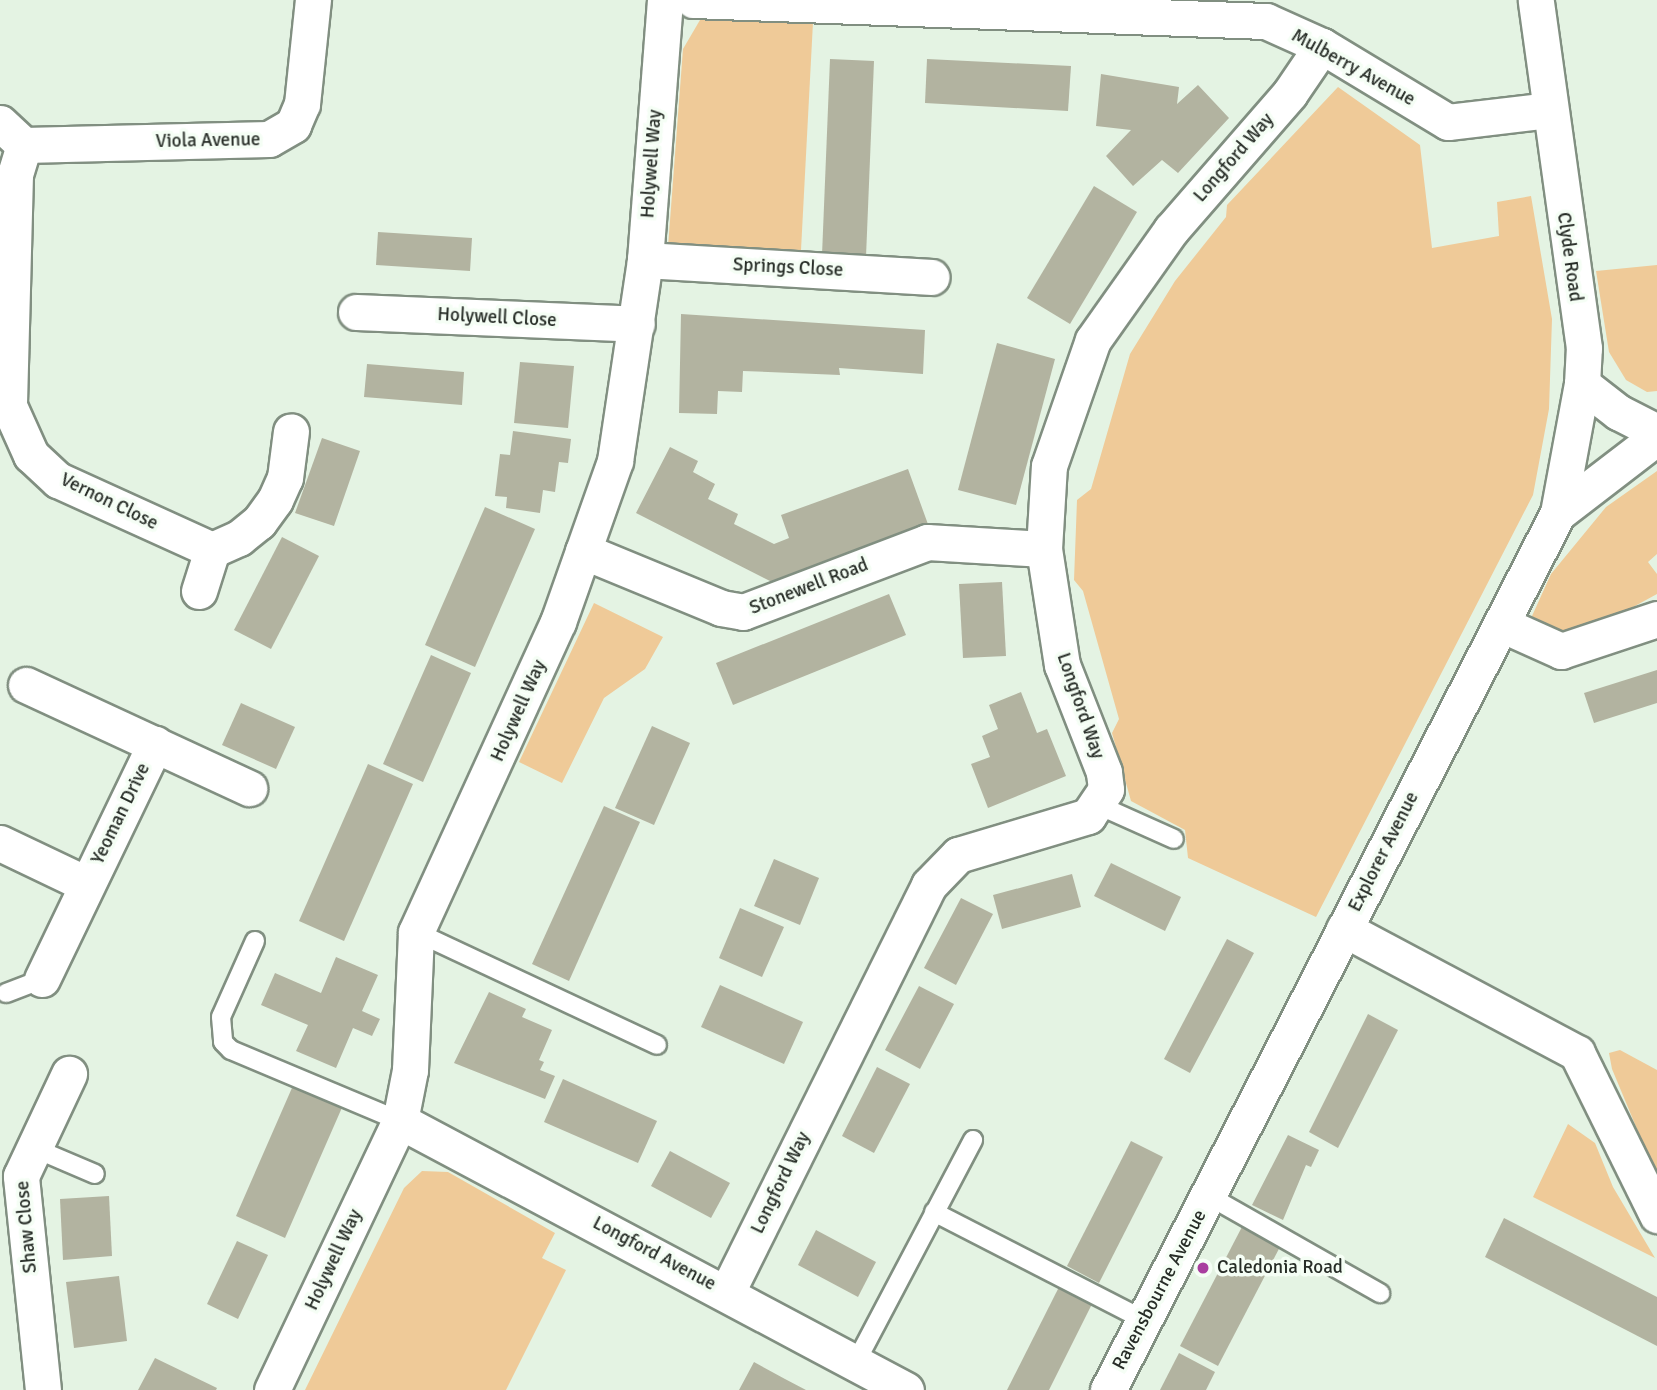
<!DOCTYPE html>
<html>
<head>
<meta charset="utf-8">
<style>
	body { margin:0 }
	#map { position:relative; width:1657px; height:1390px; overflow:hidden; background:#e4f3e3; font-family:Signika,sans-serif }
	div>[style] { position:absolute }
	.green>* { inset:0; background:#efca98 }
	.building>* { inset:0; background:#b2b3a0 }
	.roads { filter:drop-shadow(2px 0 #818f81) drop-shadow(-2px 0 #818f81) drop-shadow(0 2px #818f81) drop-shadow(0 -2px #818f81) }
	.service>* { height:18px; margin:-9px; padding:0 9px; transform-origin:9px; border-radius:9px; background:#fff }
	.minor>* { height:35px; margin:-17.5px; padding:0 17.5px; transform-origin:17.5px; border-radius:17.5px; background:#fff }
	.dots>* { width:19px; height:19px; translate:-50% -50%; box-sizing:border-box; border:4px solid #f5fef5; border-radius:50% }
	span { translate:-50% -50%; white-space:nowrap; text-align:center; line-height:1.15; -webkit-text-stroke:7px #f5fef5; paint-order:stroke }
	.street-label { font-size:19px; color:#272d27 }
	.poi-label { font-size:19px; color:#272d27 }
	.left { translate:0 -50%; text-align:left }
</style>
</head>
<body>
<div id="map">
	<div class="green">
		<div style="clip-path:polygon(718px 13px,813px 22px,801px 250px,668px 247px,683px 49px,700px 20px)"></div>
		<div style="clip-path:polygon(1338px 87px,1420px 145px,1432px 248px,1499px 236px,1497px 202px,1531px 196px,1552px 319px,1549px 409px,1533px 495px,1316px 917px,1188px 858px,1185px 830px,1131px 801px,1112px 733px,1119px 719px,1083px 591px,1074px 580px,1077px 500px,1091px 489px,1130px 354px,1175px 281px,1226px 217px,1227px 205px)"></div>
		<div style="clip-path:polygon(1657px 265px,1657px 391px,1647px 392px,1626px 380px,1609px 352px,1596px 271px)"></div>
		<div style="clip-path:polygon(1657px 471px,1657px 554px,1648px 562px,1657px 574px,1657px 594px,1602px 624px,1563px 634px,1540px 628px,1532px 616px,1551px 574px,1606px 507px)"></div>
		<div style="clip-path:polygon(594px 603px,663px 637px,645px 669px,604px 698px,562px 783px,519px 762px)"></div>
		<div style="clip-path:polygon(1620px 1050px,1657px 1070px,1657px 1177px,1612px 1069px,1609px 1053px)"></div>
		<div style="clip-path:polygon(1568px 1124px,1595px 1143px,1613px 1187px,1655px 1258px,1533px 1197px)"></div>
		<div style="clip-path:polygon(422px 1171px,448px 1172px,555px 1233px,542px 1258px,566px 1270px,506px 1390px,305px 1390px,404px 1188px)"></div>
	</div>
	<div class="building">
		<div style="clip-path:polygon(830px 59px,874px 61px,866px 257px,822px 255px)"></div>
		<div style="clip-path:polygon(927px 59px,1071px 66px,1068px 111px,925px 103px)"></div>
		<div style="clip-path:polygon(1101px 74px,1179px 87px,1177px 104px,1198px 85px,1229px 118px,1178px 173px,1162px 160px,1133px 186px,1106px 156px,1131px 130px,1096px 126px)"></div>
		<div style="clip-path:polygon(1094px 186px,1137px 212px,1070px 324px,1027px 298px)"></div>
		<div style="clip-path:polygon(378px 232px,472px 238px,470px 271px,376px 265px)"></div>
		<div style="clip-path:polygon(681px 314px,925px 330px,923px 374px,839px 368px,840px 375px,743px 371px,742px 392px,718px 391px,717px 414px,679px 413px)"></div>
		<div style="clip-path:polygon(997px 343px,1055px 359px,1016px 505px,958px 490px)"></div>
		<div style="clip-path:polygon(520px 362px,574px 366px,568px 428px,514px 423px)"></div>
		<div style="clip-path:polygon(367px 364px,464px 372px,462px 405px,364px 397px)"></div>
		<div style="clip-path:polygon(513px 431px,571px 439px,568px 463px,559px 462px,555px 492px,543px 490px,540px 513px,506px 508px,507px 497px,495px 496px,500px 454px,510px 455px)"></div>
		<div style="clip-path:polygon(322px 438px,360px 451px,334px 526px,295px 513px)"></div>
		<div style="clip-path:polygon(670px 447px,698px 461px,693px 472px,715px 484px,708px 499px,738px 514px,734px 524px,774px 544px,789px 538px,781px 515px,908px 469px,929px 527px,774px 583px,636px 513px)"></div>
		<div style="clip-path:polygon(485px 507px,535px 529px,475px 667px,425px 645px)"></div>
		<div style="clip-path:polygon(282px 537px,319px 556px,271px 649px,234px 630px)"></div>
		<div style="clip-path:polygon(1002px 582px,1006px 656px,963px 658px,959px 584px)"></div>
		<div style="clip-path:polygon(889px 594px,906px 635px,733px 705px,716px 663px)"></div>
		<div style="clip-path:polygon(431px 655px,471px 673px,423px 782px,383px 764px)"></div>
		<div style="clip-path:polygon(1657px 670px,1657px 703px,1594px 723px,1584px 693px)"></div>
		<div style="clip-path:polygon(1021px 692px,1037px 733px,1047px 729px,1066px 776px,988px 808px,971px 764px,990px 757px,982px 736px,998px 729px,989px 705px)"></div>
		<div style="clip-path:polygon(241px 703px,295px 727px,276px 769px,222px 745px)"></div>
		<div style="clip-path:polygon(652px 726px,690px 743px,654px 825px,615px 808px)"></div>
		<div style="clip-path:polygon(368px 764px,413px 784px,344px 941px,299px 921px)"></div>
		<div style="clip-path:polygon(604px 806px,640px 822px,569px 981px,532px 964px)"></div>
		<div style="clip-path:polygon(774px 859px,819px 878px,800px 925px,754px 906px)"></div>
		<div style="clip-path:polygon(1111px 863px,1181px 897px,1165px 931px,1094px 896px)"></div>
		<div style="clip-path:polygon(1072px 874px,1081px 907px,1002px 929px,993px 895px)"></div>
		<div style="clip-path:polygon(961px 898px,993px 914px,956px 985px,924px 968px)"></div>
		<div style="clip-path:polygon(740px 908px,784px 927px,762px 977px,719px 958px)"></div>
		<div style="clip-path:polygon(1227px 939px,1254px 953px,1190px 1073px,1164px 1059px)"></div>
		<div style="clip-path:polygon(336px 957px,378px 975px,362px 1011px,380px 1019px,372px 1036px,353px 1028px,336px 1068px,296px 1051px,308px 1025px,261px 1005px,275px 973px,321px 993px)"></div>
		<div style="clip-path:polygon(720px 985px,803px 1022px,784px 1064px,701px 1027px)"></div>
		<div style="clip-path:polygon(919px 986px,954px 1004px,920px 1069px,885px 1050px)"></div>
		<div style="clip-path:polygon(489px 992px,526px 1009px,522px 1017px,552px 1030px,539px 1060px,544px 1062px,540px 1070px,555px 1076px,545px 1099px,454px 1063px)"></div>
		<div style="clip-path:polygon(1368px 1014px,1398px 1030px,1338px 1148px,1309px 1132px)"></div>
		<div style="clip-path:polygon(877px 1067px,910px 1084px,874px 1153px,842px 1136px)"></div>
		<div style="clip-path:polygon(563px 1079px,657px 1121px,638px 1163px,544px 1122px)"></div>
		<div style="clip-path:polygon(295px 1081px,344px 1103px,285px 1238px,236px 1216px)"></div>
		<div style="clip-path:polygon(1288px 1135px,1319px 1150px,1311px 1167px,1306px 1165px,1283px 1220px,1252px 1205px)"></div>
		<div style="clip-path:polygon(1131px 1141px,1163px 1157px,1099px 1283px,1067px 1266px)"></div>
		<div style="clip-path:polygon(670px 1151px,730px 1183px,711px 1218px,651px 1186px)"></div>
		<div style="clip-path:polygon(109px 1196px,112px 1256px,63px 1260px,60px 1199px)"></div>
		<div style="clip-path:polygon(1504px 1218px,1657px 1297px,1657px 1346px,1485px 1257px)"></div>
		<div style="clip-path:polygon(1244px 1223px,1282px 1243px,1218px 1366px,1180px 1346px)"></div>
		<div style="clip-path:polygon(816px 1230px,876px 1262px,858px 1297px,798px 1265px)"></div>
		<div style="clip-path:polygon(237px 1241px,268px 1255px,238px 1319px,207px 1304px)"></div>
		<div style="clip-path:polygon(119px 1276px,127px 1341px,74px 1348px,66px 1282px)"></div>
		<div style="clip-path:polygon(1060px 1285px,1093px 1302px,1049px 1390px,1007px 1390px)"></div>
		<div style="clip-path:polygon(1179px 1353px,1215px 1372px,1206px 1390px,1160px 1390px)"></div>
		<div style="clip-path:polygon(155px 1358px,217px 1388px,216px 1390px,138px 1390px)"></div>
		<div style="clip-path:polygon(754px 1362px,785px 1379px,806px 1390px,739px 1390px)"></div>
	</div>
	<div class="roads">
		<div class="service">
			<div style="left:1098px;top:805px;width:83px;rotate:24.1deg"></div>
			<div style="left:416px;top:932px;width:266px;rotate:25.1deg"></div>
			<div style="left:255px;top:941px;width:83px;rotate:114.1deg"></div>
			<div style="left:221px;top:1017px;width:25px;rotate:85deg"></div>
			<div style="left:223px;top:1042px;width:11px;rotate:45deg"></div>
			<div style="left:231px;top:1050px;width:183px;rotate:22.8deg"></div>
			<div style="left:6px;top:993px;width:39px;rotate:-21deg"></div>
			<div style="left:34px;top:1148px;width:66px;rotate:23.1deg"></div>
			<div style="left:1209px;top:1196px;width:197px;rotate:29.6deg"></div>
			<div style="left:934px;top:1212px;width:236px;rotate:27.2deg"></div>
			<div style="left:856px;top:1362px;width:251px;rotate:-62.2deg"></div>
		</div>
		<div class="minor">
			<div style="left:693px;top:0;width:573px;rotate:2.1deg"></div>
			<div style="left:1266px;top:21px;width:61px;rotate:24.1deg"></div>
			<div style="left:1322px;top:46px;width:147px;rotate:31.1deg"></div>
			<div style="left:1448px;top:122px;width:101px;rotate:-6.8deg"></div>
			<div style="left:0;top:123px;width:33px;rotate:43deg"></div>
			<div style="left:24px;top:145px;width:245px;rotate:-1.4deg"></div>
			<div style="left:269px;top:139px;width:28px;rotate:-30deg"></div>
			<div style="left:293px;top:125px;width:23px;rotate:-67deg"></div>
			<div style="left:302px;top:104px;width:105px;rotate:-84deg"></div>
			<div style="left:24px;top:145px;width:30px;rotate:107deg"></div>
			<div style="left:15px;top:174px;width:232px;rotate:91.5deg"></div>
			<div style="left:9px;top:406px;width:54px;rotate:65.8deg"></div>
			<div style="left:31px;top:455px;width:37px;rotate:43deg"></div>
			<div style="left:58px;top:480px;width:169px;rotate:24.4deg"></div>
			<div style="left:212px;top:550px;width:30px;rotate:-24deg"></div>
			<div style="left:239px;top:538px;width:26px;rotate:-39deg"></div>
			<div style="left:259px;top:522px;width:27px;rotate:-54deg"></div>
			<div style="left:275px;top:500px;width:24px;rotate:-66deg"></div>
			<div style="left:285px;top:478px;width:47px;rotate:-82.7deg"></div>
			<div style="left:645px;top:260px;width:287px;rotate:3.4deg"></div>
			<div style="left:356px;top:312px;width:281px;rotate:2.4deg"></div>
			<div style="left:1582px;top:384px;width:46px;rotate:37.9deg"></div>
			<div style="left:1618px;top:412px;width:44px;rotate:27.1deg"></div>
			<div style="left:1558px;top:513px;width:125px;rotate:-37.5deg"></div>
			<div style="left:583px;top:551px;width:149px;rotate:22.4deg"></div>
			<div style="left:721px;top:608px;width:22px;rotate:10deg"></div>
			<div style="left:743px;top:612px;width:197px;rotate:-20.8deg"></div>
			<div style="left:927px;top:542px;width:117px;rotate:3.4deg"></div>
			<div style="left:199px;top:591px;width:43px;rotate:-72.4deg"></div>
			<div style="left:1501px;top:624px;width:66px;rotate:24.2deg"></div>
			<div style="left:1561px;top:651px;width:101px;rotate:-18.4deg"></div>
			<div style="left:26px;top:685px;width:246px;rotate:24.8deg"></div>
			<div style="left:0;top:843px;width:95px;rotate:25.5deg"></div>
			<div style="left:1344px;top:929px;width:264px;rotate:28deg"></div>
			<div style="left:1577px;top:1053px;width:181px;rotate:63.7deg"></div>
			<div style="left:42px;top:979px;width:261px;rotate:-64.3deg"></div>
			<div style="left:400px;top:1121px;width:573px;rotate:28deg"></div>
			<div style="left:727px;top:1292px;width:454px;rotate:-63.6deg"></div>
			<div style="left:929px;top:885px;width:42px;rotate:-46deg"></div>
			<div style="left:958px;top:855px;width:136px;rotate:-16.7deg"></div>
			<div style="left:1088px;top:816px;width:32px;rotate:-56deg"></div>
			<div style="left:1106px;top:789px;width:17px;rotate:-97deg"></div>
			<div style="left:1104px;top:772px;width:115px;rotate:-111.4deg"></div>
			<div style="left:1062px;top:665px;width:117px;rotate:-98.8deg"></div>
			<div style="left:1044px;top:549px;width:83px;rotate:-86.6deg"></div>
			<div style="left:1049px;top:466px;width:133px;rotate:-70.8deg"></div>
			<div style="left:1093px;top:340px;width:135px;rotate:-54.7deg"></div>
			<div style="left:1171px;top:230px;width:181px;rotate:-49deg"></div>
			<div style="left:1290px;top:93px;width:57px;rotate:-55.8deg"></div>
			<div style="left:43px;top:1390px;width:215px;rotate:-95.9deg"></div>
			<div style="left:21px;top:1176px;width:113px;rotate:-64.8deg"></div>
			<div style="left:272px;top:1390px;width:298px;rotate:-64.6deg"></div>
			<div style="left:400px;top:1121px;width:52px;rotate:-78.9deg"></div>
			<div style="left:410px;top:1070px;width:138px;rotate:-87.5deg"></div>
			<div style="left:416px;top:932px;width:341px;rotate:-65.4deg"></div>
			<div style="left:558px;top:622px;width:171px;rotate:-70.5deg"></div>
			<div style="left:615px;top:461px;width:203px;rotate:-81.5deg"></div>
			<div style="left:645px;top:260px;width:261px;rotate:-85.6deg"></div>
			<div style="left:1108px;top:1390px;width:986px;rotate:-62.84deg"></div>
			<div style="left:1558px;top:513px;width:131px;rotate:-79.5deg"></div>
			<div style="left:1582px;top:384px;width:36px;rotate:-87deg"></div>
			<div style="left:1584px;top:348px;width:351px;rotate:-97.9deg"></div>
		</div>
	</div>
	<div class="dots">
		<div style="left:1203px;top:1268px;background:#a93e9f"></div>
	</div>
	<div class="street-label">
		<span style="left:1353px;top:68px;rotate:29deg">Mulberry Avenue</span>
		<span style="left:208px;top:141px;rotate:-1deg">Viola Avenue</span>
		<span style="left:1234px;top:158px;rotate:-49deg">Longford Way</span>
		<span style="left:652px;top:164px;rotate:-86deg">Holywell Way</span>
		<span style="left:1569px;top:257px;rotate:82deg">Clyde Road</span>
		<span style="left:788px;top:268px;rotate:3deg">Springs Close</span>
		<span style="left:497px;top:318px;rotate:3deg">Holywell Close</span>
		<span style="left:109px;top:502px;rotate:26deg">Vernon Close</span>
		<span style="left:809px;top:587px;rotate:-21deg">Stonewell Road</span>
		<span style="left:1080px;top:706px;rotate:71deg">Longford Way</span>
		<span style="left:519px;top:711px;rotate:-66deg">Holywell Way</span>
		<span style="left:121px;top:814px;rotate:-64deg">Yeoman Drive</span>
		<span style="left:1384px;top:852px;rotate:-63deg">Explorer Avenue</span>
		<span style="left:781px;top:1183px;rotate:-64deg">Longford Way</span>
		<span style="left:27px;top:1227px;rotate:-95deg">Shaw Close</span>
		<span style="left:654px;top:1254px;rotate:28deg">Longford Avenue</span>
		<span style="left:334px;top:1260px;rotate:-65deg">Holywell Way</span>
		<span style="left:1160px;top:1290px;rotate:-62deg">Ravensbourne Avenue</span>
	</div>
	<div class="poi-label">
		<span class="left" style="left:1217px;top:1268px">Caledonia Road</span>
	</div>
</div>
</body>
</html>
